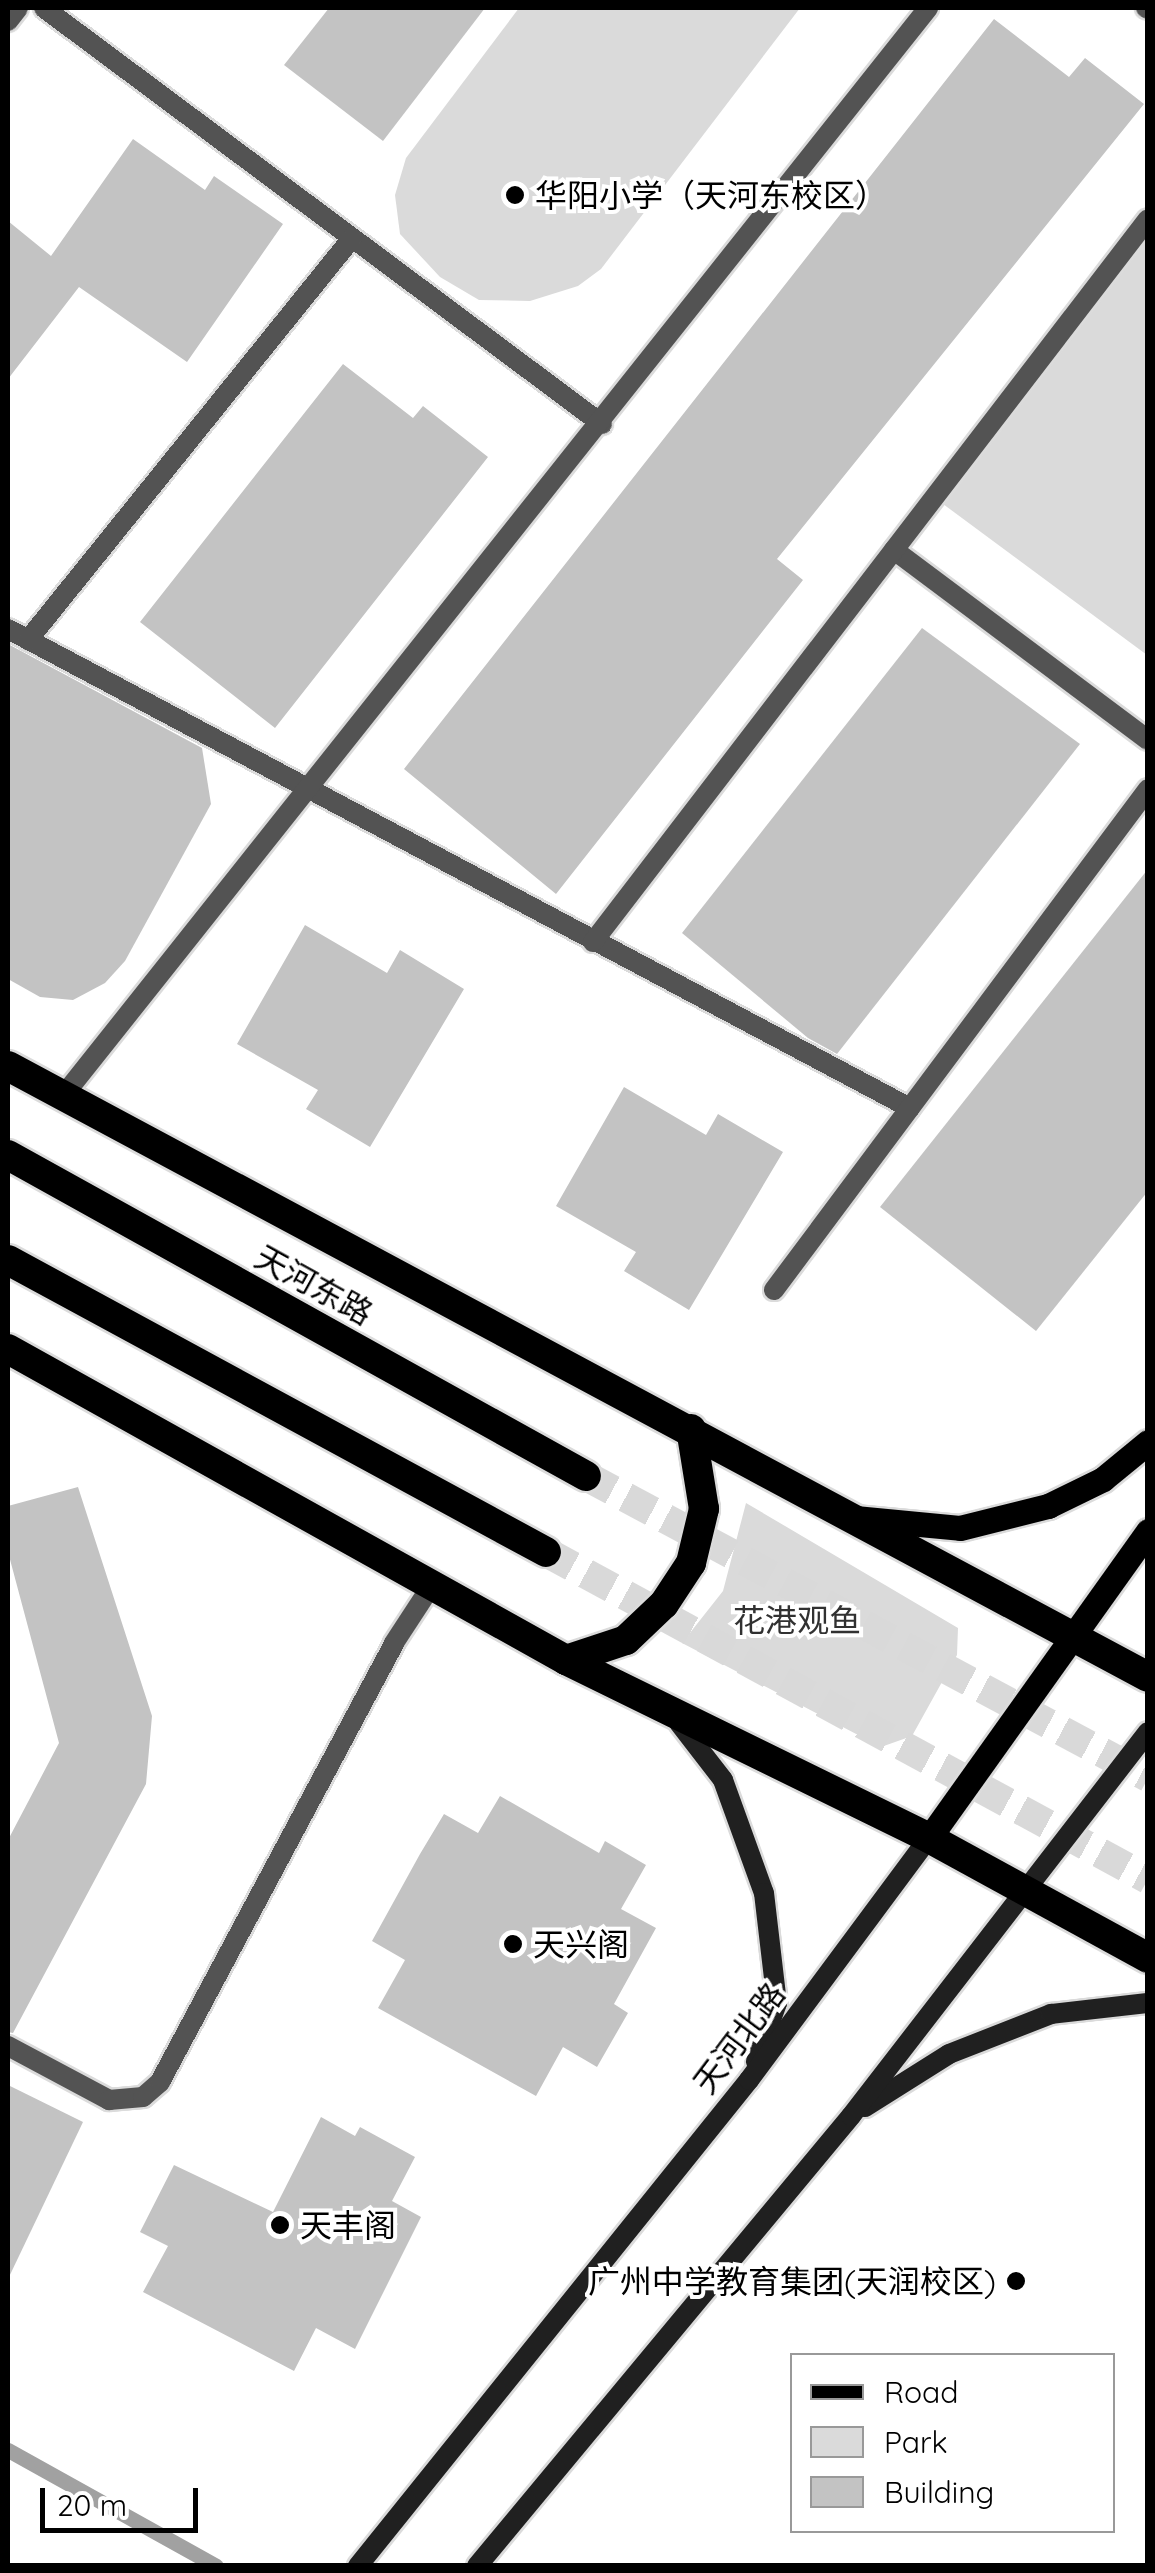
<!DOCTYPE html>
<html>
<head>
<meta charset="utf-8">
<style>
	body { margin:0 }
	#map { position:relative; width:1155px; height:2573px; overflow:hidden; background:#fff; font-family:Quicksand,"Noto Sans SC",sans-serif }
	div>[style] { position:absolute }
	.green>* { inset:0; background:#dadada }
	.stream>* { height:15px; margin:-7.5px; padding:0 7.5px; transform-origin:7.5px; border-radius:7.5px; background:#a1a1a1 }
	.building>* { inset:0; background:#c3c3c3 }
	.highway-tunnel>* { height:30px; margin-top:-15px; transform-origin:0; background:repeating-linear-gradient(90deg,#d9d9d9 0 30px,transparent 0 45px) }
	.roads { filter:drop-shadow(2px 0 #dbdbdb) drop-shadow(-2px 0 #dbdbdb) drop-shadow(0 2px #dbdbdb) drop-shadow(0 -2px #dbdbdb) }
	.lane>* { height:20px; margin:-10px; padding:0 10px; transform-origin:10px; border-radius:10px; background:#535353 }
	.street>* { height:20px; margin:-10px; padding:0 10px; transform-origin:10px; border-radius:10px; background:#535353 }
	.secondary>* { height:20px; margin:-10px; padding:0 10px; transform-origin:10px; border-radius:10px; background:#202020 }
	.primary>* { height:25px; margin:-12.5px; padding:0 12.5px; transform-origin:12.5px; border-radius:12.5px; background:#000 }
	.highway>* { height:30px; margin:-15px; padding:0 15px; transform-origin:15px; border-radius:15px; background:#000 }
	.dots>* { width:28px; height:28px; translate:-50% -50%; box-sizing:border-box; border:5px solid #fff; border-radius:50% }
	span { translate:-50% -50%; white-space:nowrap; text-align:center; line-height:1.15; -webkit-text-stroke:8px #fff; paint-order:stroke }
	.poi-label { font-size:32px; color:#000 }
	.left { translate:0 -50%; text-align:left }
	.right { translate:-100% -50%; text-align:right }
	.street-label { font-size:32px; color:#000 }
	.park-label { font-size:32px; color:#313131 }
	.frame { position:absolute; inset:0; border:10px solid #000; pointer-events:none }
	.legend { position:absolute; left:790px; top:2353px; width:325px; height:180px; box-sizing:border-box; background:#fff; border:2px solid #999; margin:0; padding:12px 18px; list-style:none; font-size:30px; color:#000 }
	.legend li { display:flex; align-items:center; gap:20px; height:50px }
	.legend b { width:50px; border:2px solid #999 }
	.scale { position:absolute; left:40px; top:2488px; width:158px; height:45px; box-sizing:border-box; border:5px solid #000; border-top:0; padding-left:12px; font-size:30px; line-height:35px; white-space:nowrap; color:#000; -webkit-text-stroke:8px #fff; paint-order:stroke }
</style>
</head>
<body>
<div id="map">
	<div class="green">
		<div style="clip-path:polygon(519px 8px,800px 8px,601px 269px,578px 286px,530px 301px,479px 300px,440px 277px,400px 234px,395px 195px,406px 158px)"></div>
		<div style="clip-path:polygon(1147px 217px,1147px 655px,939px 501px)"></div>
		<div style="clip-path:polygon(746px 1503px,958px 1628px,957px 1655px,912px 1736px,881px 1747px,682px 1643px,723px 1591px)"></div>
	</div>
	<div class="stream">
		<div style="left:8px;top:2450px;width:238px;rotate:29.1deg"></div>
	</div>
	<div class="building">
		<div style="clip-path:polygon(329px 8px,485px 8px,383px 141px,284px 65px)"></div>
		<div style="clip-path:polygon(994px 19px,1069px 77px,1085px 58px,1144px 104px,777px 559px,803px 580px,556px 894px,404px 769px)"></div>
		<div style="clip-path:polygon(133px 139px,205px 190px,214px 176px,283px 224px,187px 362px,79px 287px,8px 379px,8px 221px,51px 256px)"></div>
		<div style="clip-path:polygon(343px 364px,413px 418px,423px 406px,488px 457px,275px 728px,140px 622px)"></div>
		<div style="clip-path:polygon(922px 628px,1080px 744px,837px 1054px,808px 1038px,682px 933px)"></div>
		<div style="clip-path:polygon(8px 644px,202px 748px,211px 804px,125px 961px,105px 983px,73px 1000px,40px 997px,8px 979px)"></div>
		<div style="clip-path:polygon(1148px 869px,1148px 1191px,1036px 1331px,880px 1207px)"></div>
		<div style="clip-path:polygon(305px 925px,387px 973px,400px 950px,464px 989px,370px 1147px,306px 1109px,318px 1090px,237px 1044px)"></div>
		<div style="clip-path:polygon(624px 1087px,706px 1135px,718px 1114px,783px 1152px,689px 1310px,624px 1271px,636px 1252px,556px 1206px)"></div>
		<div style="clip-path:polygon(78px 1487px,152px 1716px,146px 1784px,13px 2033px,8px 2032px,8px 1840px,59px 1743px,8px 1552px,8px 1506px)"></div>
		<div style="clip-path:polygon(500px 1796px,599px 1853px,605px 1841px,646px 1865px,621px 1909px,656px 1928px,614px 2004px,628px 2013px,597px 2067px,563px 2047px,536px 2096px,378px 2008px,405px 1960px,372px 1941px,420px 1854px,444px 1814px,478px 1833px)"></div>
		<div style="clip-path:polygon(8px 2085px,83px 2122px,8px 2279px)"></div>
		<div style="clip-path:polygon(321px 2117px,355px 2136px,360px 2127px,415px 2157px,392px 2201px,421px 2217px,355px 2349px,316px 2328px,294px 2371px,143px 2292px,168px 2246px,140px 2232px,174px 2165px,273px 2212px)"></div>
	</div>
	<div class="highway-tunnel">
		<div style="left:586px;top:1476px;width:638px;rotate:28.17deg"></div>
		<div style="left:546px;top:1552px;width:685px;rotate:28.51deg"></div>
	</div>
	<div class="roads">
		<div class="lane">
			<div style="left:8px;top:2046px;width:115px;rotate:28.1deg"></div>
			<div style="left:109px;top:2100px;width:34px;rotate:-5deg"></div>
			<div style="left:143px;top:2097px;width:23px;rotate:-41deg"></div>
			<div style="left:160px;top:2082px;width:497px;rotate:-61.9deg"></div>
			<div style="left:394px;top:1643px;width:69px;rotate:-56.8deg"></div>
		</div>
		<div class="street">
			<div style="left:44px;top:8px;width:696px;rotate:36.71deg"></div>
			<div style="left:1146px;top:8px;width:2px;rotate:27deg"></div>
			<div style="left:8px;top:21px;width:16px;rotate:-52deg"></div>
			<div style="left:894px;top:550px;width:317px;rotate:36.8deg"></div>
			<div style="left:8px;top:629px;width:1021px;rotate:27.97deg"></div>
			<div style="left:28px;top:640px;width:516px;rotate:-51.13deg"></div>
			<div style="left:593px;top:942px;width:911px;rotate:-52.49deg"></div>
			<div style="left:63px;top:1096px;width:1390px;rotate:-51.51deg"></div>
			<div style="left:774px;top:1290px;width:625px;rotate:-53.26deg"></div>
		</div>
		<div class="secondary">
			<div style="left:679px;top:1723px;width:72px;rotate:52.3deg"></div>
			<div style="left:723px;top:1780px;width:120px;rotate:70.1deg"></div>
			<div style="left:764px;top:1893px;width:111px;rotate:83.3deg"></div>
			<div style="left:777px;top:2003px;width:62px;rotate:109.9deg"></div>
			<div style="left:865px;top:2107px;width:99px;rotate:-32.2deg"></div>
			<div style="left:949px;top:2054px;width:110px;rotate:-21.4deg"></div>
			<div style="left:1051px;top:2014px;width:98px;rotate:-6.5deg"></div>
			<div style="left:358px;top:2566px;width:624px;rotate:-51.18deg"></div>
			<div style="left:749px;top:2080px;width:302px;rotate:-53.4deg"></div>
			<div style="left:477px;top:2566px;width:585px;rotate:-50.27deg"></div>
			<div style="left:851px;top:2116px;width:485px;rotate:-52.3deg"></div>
		</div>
		<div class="primary">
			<div style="left:855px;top:1518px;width:105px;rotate:5.4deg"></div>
			<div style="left:960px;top:1528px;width:91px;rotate:-14deg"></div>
			<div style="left:1048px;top:1506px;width:61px;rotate:-26.1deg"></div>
			<div style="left:1103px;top:1479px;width:58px;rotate:-39.4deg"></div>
			<div style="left:929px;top:1838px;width:377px;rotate:-54.5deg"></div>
		</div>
		<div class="highway">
			<div style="left:8px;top:1066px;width:1293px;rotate:28.19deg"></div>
			<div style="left:8px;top:1155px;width:661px;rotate:29.05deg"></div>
			<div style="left:8px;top:1260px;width:612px;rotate:28.49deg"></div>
			<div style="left:8px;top:1349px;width:639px;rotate:29.13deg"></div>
			<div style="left:566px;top:1660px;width:404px;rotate:26.1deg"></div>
			<div style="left:929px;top:1838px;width:250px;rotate:28.7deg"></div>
			<div style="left:566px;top:1660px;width:63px;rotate:-18.4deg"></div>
			<div style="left:626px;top:1640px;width:52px;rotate:-43.5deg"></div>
			<div style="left:664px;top:1604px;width:49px;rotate:-56.6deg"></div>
			<div style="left:691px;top:1563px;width:56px;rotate:-76.5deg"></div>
			<div style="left:704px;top:1509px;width:81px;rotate:-99.2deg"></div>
		</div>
	</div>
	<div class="dots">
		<div style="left:515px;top:195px;background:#000"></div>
		<div style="left:513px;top:1944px;background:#000"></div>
		<div style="left:280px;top:2225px;background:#000"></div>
		<div style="left:1016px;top:2281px;background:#000"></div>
	</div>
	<div class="poi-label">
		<span class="left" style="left:535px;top:195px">华阳小学（天河东校区）</span>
		<span class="left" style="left:533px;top:1944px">天兴阁</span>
		<span class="left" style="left:300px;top:2225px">天丰阁</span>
		<span class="right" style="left:996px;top:2281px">广州中学教育集团(天润校区)</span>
	</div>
	<div class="street-label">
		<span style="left:314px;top:1285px;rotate:29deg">天河东路</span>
		<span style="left:739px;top:2038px;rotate:-53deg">天河北路</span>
	</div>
	<div class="park-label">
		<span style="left:797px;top:1620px">花港观鱼</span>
	</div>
	<div class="frame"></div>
	<ul class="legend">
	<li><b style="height:12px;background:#000"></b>Road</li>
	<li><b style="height:28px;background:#dadada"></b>Park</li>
	<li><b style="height:28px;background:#c3c3c3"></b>Building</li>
	</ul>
	<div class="scale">20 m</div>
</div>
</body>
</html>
